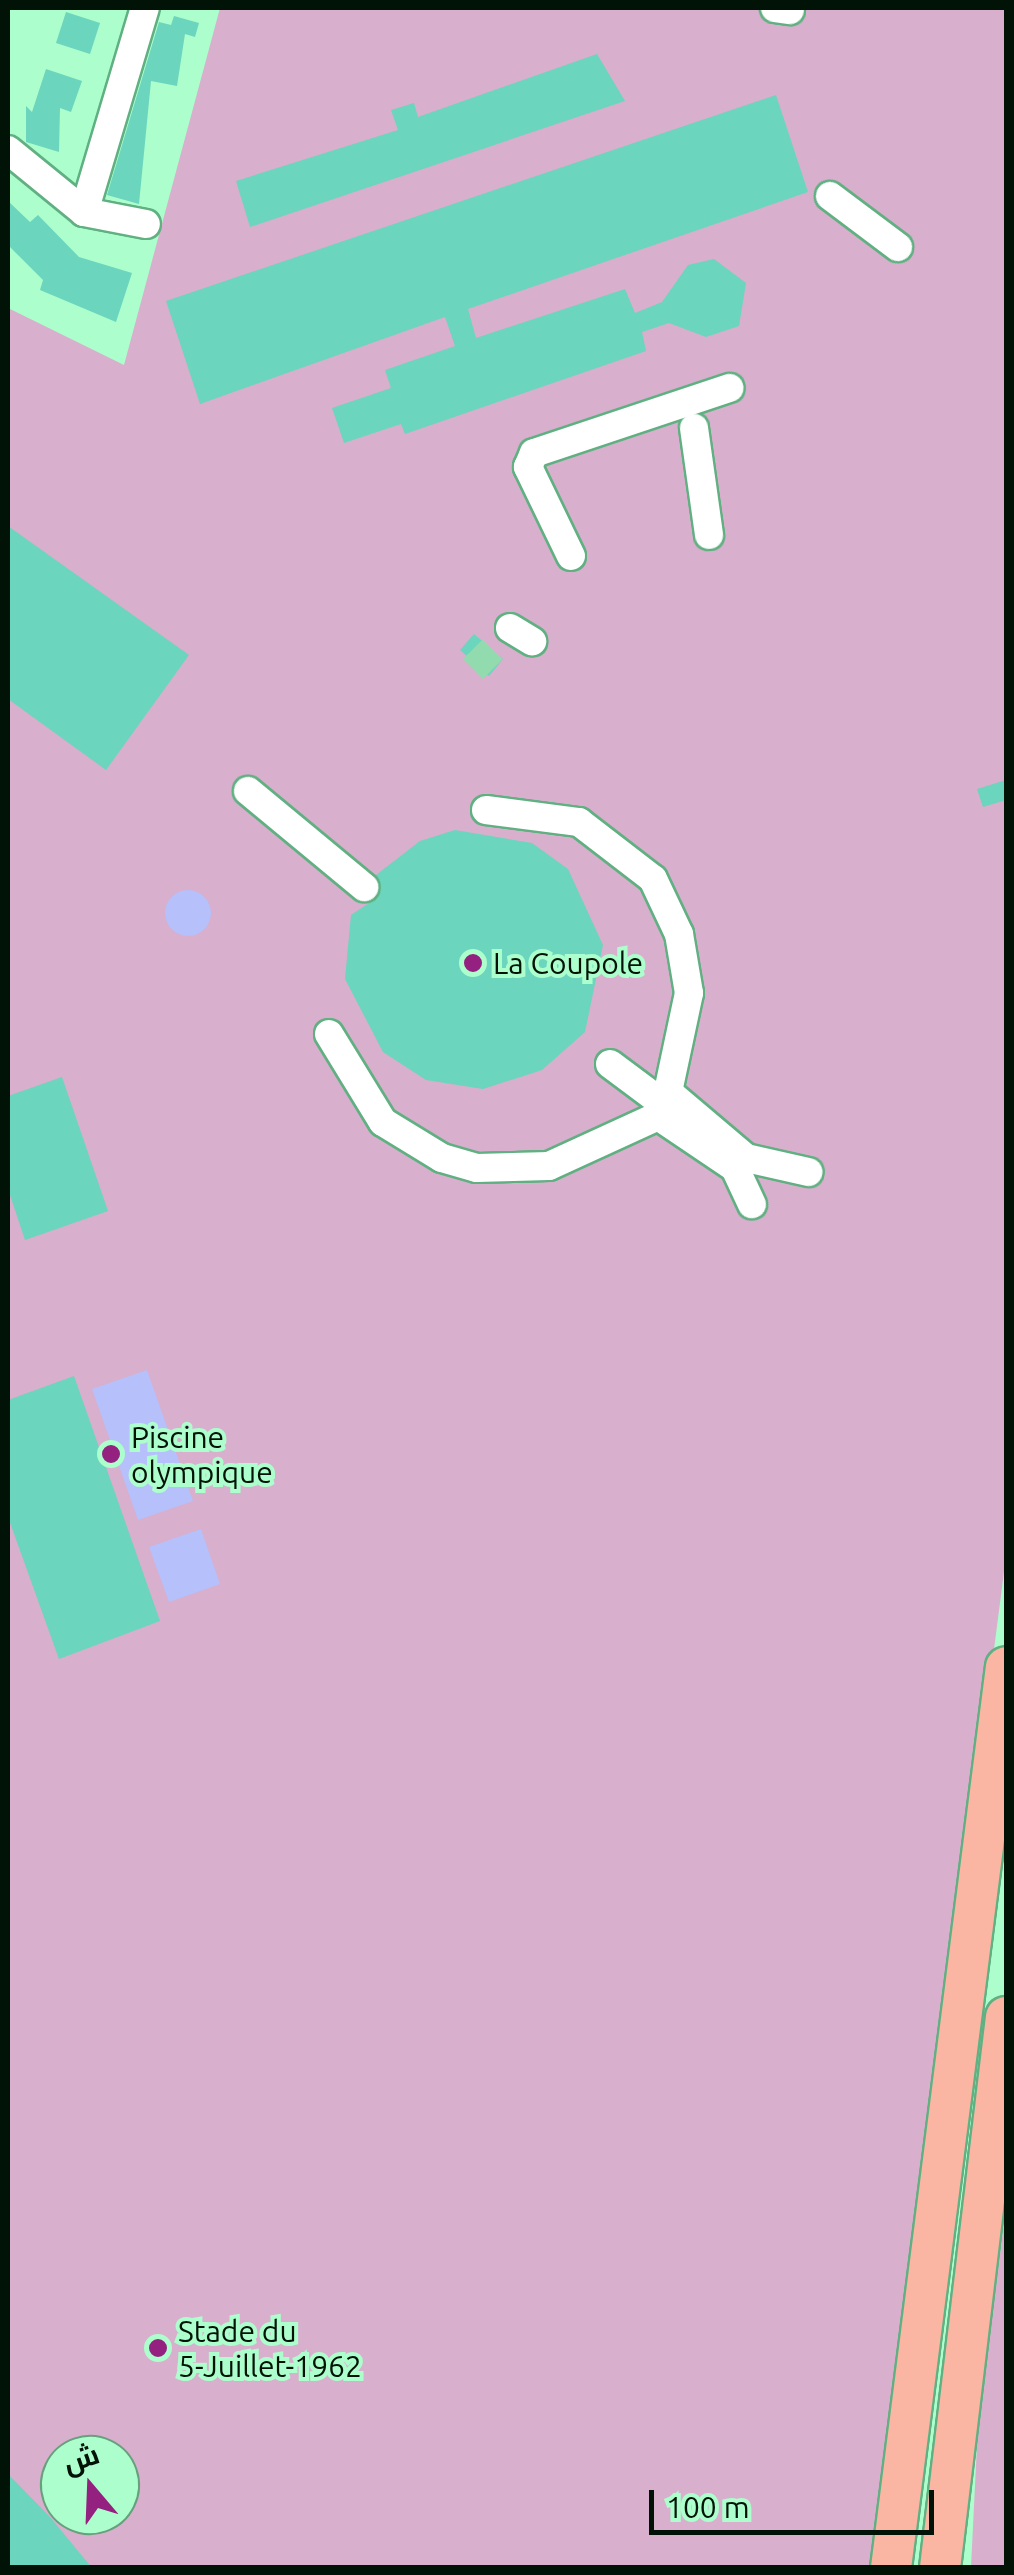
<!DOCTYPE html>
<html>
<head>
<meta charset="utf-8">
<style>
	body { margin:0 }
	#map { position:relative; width:1014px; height:2575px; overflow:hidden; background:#acfecc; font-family:Ubuntu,Cairo,sans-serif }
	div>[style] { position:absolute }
	.green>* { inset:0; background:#d8afcc }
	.water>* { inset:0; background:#b6c0fa }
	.round { border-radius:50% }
	.building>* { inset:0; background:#6bd5bd }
	.minor-tunnel>* { height:28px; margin-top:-14px; transform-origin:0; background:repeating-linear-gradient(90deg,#92dbae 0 28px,transparent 0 42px) }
	.roads { filter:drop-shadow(2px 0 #60b082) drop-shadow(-2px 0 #60b082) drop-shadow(0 2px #60b082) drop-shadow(0 -2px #60b082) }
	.minor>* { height:28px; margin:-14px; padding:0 14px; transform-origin:14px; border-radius:14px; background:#fff }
	.highway>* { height:40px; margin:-20px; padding:0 20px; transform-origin:20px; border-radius:20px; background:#fab6a3 }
	.dots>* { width:28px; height:28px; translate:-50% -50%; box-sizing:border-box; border:5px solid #acfecc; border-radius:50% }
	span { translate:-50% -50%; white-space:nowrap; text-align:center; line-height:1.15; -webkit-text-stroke:8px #acfecc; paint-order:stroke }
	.poi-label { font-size:30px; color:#001306 }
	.left { translate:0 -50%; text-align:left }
	.frame { position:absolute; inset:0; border:10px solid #001306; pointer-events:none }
	.north { position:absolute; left:40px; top:2435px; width:100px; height:100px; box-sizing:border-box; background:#acfecc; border:2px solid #67a07d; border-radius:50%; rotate:341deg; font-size:28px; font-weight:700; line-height:40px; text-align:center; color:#001306 }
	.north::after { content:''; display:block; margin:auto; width:35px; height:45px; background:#94217f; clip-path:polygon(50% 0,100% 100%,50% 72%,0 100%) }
	.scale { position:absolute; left:649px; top:2490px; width:285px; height:45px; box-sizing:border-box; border:5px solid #001306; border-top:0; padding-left:12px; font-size:30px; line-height:35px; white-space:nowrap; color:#001306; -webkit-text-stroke:8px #acfecc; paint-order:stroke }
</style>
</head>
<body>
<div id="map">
	<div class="green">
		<div style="clip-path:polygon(evenodd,220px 8px,1006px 8px,1006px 1556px,876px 2567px,8px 2567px,8px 308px,124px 365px,220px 8px,60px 2455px,120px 2455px,120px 2515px,60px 2515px,60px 2455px)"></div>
		<div style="clip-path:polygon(1006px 2207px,1006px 2567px,971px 2567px,978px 2425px)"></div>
	</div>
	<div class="water">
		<div class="round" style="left:165px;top:890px;width:46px;height:46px"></div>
		<div style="clip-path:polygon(147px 1370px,193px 1501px,138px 1520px,92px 1389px)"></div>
		<div style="clip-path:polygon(201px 1529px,220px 1584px,169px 1602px,149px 1547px)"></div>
	</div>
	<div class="building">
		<div style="clip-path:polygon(66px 12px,100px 23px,90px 54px,56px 43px)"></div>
		<div style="clip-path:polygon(174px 16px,199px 23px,195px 37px,185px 34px,177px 86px,151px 81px,139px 204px,107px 195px,159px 22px,171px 25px)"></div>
		<div style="clip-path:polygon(597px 54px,625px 101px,250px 227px,236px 181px,398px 130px,391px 110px,414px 103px,418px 117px)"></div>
		<div style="clip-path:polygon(46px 69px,82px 81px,71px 112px,60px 108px,59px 152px,26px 142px,26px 106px,32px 112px)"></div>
		<div style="clip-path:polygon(776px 95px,808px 192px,468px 309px,476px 338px,625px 289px,635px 313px,662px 302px,688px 265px,714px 259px,746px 283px,739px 326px,706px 337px,669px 323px,642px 332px,646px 351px,405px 434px,401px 424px,344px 443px,332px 408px,391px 388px,385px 370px,455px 346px,445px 317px,200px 404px,166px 301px)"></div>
		<div style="clip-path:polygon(8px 201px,30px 222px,38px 215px,79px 257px,132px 273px,116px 322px,40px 290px,43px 280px,8px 245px)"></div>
		<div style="clip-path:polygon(8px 526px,189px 655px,106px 770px,8px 699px)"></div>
		<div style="clip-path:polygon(474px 634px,503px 659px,489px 676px,460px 650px)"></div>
		<div style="clip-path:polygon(1006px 780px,1006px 800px,983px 807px,977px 789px)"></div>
		<div style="clip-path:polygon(455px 830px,532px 843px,568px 869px,603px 945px,585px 1032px,542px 1070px,483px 1089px,426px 1080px,383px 1052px,345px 979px,351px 915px,378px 897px,376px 875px,420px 841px)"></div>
		<div style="clip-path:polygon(62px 1077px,108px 1211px,25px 1240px,8px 1189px,8px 1096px)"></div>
		<div style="clip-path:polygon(74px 1376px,160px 1621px,59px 1659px,8px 1517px,8px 1400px)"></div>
		<div style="clip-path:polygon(8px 2474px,50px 2517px,92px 2568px,8px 2568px)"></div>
	</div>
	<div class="minor-tunnel">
		<div style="left:473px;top:669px;width:30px;rotate:-45deg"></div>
	</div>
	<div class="roads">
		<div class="minor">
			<div style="left:775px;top:8px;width:15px;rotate:8deg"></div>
			<div style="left:8px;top:150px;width:98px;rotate:39.2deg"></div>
			<div style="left:84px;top:212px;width:63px;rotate:11deg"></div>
			<div style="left:830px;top:196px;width:85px;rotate:36.9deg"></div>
			<div style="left:84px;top:212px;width:213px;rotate:-73.4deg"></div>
			<div style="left:694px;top:428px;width:108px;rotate:82deg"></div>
			<div style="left:571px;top:556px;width:99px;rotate:-115.8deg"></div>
			<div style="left:528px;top:467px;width:15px;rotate:-67deg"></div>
			<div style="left:534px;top:453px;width:206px;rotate:-18.4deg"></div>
			<div style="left:510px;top:628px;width:26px;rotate:31deg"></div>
			<div style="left:248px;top:791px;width:151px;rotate:39.6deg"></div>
			<div style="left:486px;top:810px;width:94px;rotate:7.4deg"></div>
			<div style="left:579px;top:822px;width:93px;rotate:37.6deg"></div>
			<div style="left:653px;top:879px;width:61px;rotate:64.7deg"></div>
			<div style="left:679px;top:934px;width:60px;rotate:80.4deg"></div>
			<div style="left:689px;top:993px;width:101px;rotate:102deg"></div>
			<div style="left:668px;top:1092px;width:102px;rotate:40.2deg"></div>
			<div style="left:746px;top:1158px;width:64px;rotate:12.7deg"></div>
			<div style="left:329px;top:1034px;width:103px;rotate:58.5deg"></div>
			<div style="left:383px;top:1122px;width:69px;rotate:31.4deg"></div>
			<div style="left:442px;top:1158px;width:36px;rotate:16deg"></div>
			<div style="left:477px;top:1168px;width:72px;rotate:-1.6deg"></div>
			<div style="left:549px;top:1166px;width:120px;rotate:-24.6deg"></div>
			<div style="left:658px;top:1116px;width:93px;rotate:34deg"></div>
			<div style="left:735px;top:1168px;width:40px;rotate:65deg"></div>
			<div style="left:610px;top:1064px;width:84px;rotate:36.7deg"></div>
		</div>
		<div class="highway">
			<div style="left:891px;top:2568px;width:908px;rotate:-82.73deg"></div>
			<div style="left:940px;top:2568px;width:555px;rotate:-83.17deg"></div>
		</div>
	</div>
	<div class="dots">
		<div style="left:473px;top:963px;background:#94217f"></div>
		<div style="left:111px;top:1454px;background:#94217f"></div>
		<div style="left:158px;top:2348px;background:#94217f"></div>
	</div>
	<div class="poi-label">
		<span class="left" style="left:493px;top:963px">La Coupole</span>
		<span class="left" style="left:131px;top:1454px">Piscine<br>olympique</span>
		<span class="left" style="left:178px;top:2348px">Stade du<br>5-Juillet-1962</span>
	</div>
	<div class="frame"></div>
	<div class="north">ش</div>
	<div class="scale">100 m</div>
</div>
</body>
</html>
